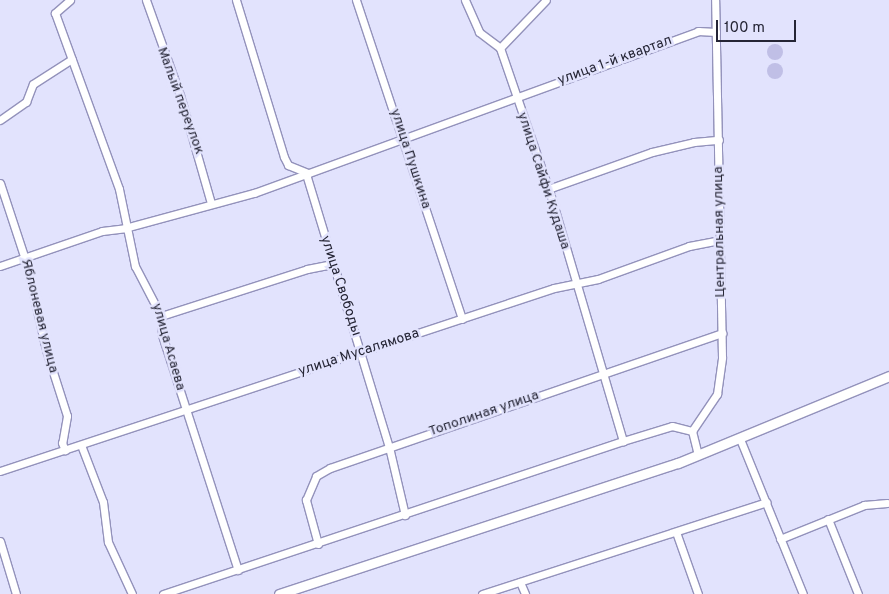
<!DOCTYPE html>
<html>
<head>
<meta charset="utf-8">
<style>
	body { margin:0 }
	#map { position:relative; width:889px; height:594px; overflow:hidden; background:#e2e3fd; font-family:Overpass,sans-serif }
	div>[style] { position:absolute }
	.green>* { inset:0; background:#c0bfe6 }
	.round { border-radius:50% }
	.roads { filter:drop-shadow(1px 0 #9392bb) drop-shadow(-1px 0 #9392bb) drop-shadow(0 1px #9392bb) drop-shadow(0 -1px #9392bb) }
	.minor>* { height:7px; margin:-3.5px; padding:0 3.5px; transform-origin:3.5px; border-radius:3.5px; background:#fff }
	.major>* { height:9px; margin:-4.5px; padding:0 4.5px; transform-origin:4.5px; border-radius:4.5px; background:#fff }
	span { translate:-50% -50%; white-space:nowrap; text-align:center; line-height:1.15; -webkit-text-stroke:5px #e2e3fd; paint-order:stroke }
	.street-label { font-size:14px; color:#252535 }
	.scale { position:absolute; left:716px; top:20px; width:80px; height:22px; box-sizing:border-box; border:2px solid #252535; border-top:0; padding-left:6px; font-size:15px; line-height:18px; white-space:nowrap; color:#252535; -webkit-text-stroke:4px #e2e3fd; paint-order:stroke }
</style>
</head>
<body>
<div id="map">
	<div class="green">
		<div class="round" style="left:767px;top:44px;width:16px;height:16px"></div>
		<div class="round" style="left:767px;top:63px;width:16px;height:16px"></div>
	</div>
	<div class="roads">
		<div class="minor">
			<div style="left:70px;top:0;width:20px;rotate:139deg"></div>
			<div style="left:55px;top:13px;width:187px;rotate:70deg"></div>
			<div style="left:119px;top:189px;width:79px;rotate:78.3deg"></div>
			<div style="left:135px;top:266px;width:56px;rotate:62.5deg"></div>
			<div style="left:161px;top:316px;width:19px;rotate:87deg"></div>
			<div style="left:162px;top:335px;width:247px;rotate:72.1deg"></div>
			<div style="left:146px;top:0;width:101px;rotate:70.3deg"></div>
			<div style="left:180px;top:95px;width:112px;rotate:74deg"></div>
			<div style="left:236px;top:0;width:164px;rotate:73deg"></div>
			<div style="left:284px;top:157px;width:9px;rotate:63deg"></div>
			<div style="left:288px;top:165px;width:22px;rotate:22deg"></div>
			<div style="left:356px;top:0;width:336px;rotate:71.6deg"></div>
			<div style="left:465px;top:0;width:35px;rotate:66deg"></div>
			<div style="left:479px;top:32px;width:26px;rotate:37deg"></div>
			<div style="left:500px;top:48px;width:153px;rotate:71deg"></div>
			<div style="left:550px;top:193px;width:259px;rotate:73.6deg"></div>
			<div style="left:623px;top:441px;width:51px;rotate:-17deg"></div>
			<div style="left:672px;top:426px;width:21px;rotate:14deg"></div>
			<div style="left:500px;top:48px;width:66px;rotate:-46.2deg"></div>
			<div style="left:0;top:120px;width:32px;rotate:-35deg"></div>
			<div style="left:26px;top:102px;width:19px;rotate:-69deg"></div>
			<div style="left:33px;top:84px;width:46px;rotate:-32.7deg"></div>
			<div style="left:306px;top:174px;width:285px;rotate:73.1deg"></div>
			<div style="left:389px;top:447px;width:70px;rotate:76.8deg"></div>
			<div style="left:0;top:183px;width:83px;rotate:71.8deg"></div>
			<div style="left:26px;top:262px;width:90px;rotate:77.2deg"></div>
			<div style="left:46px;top:350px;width:69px;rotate:72.3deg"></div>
			<div style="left:67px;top:416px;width:27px;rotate:100deg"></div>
			<div style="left:62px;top:443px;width:8px;rotate:67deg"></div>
			<div style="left:548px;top:189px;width:110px;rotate:-19.6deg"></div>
			<div style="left:652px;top:152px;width:43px;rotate:-13.4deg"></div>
			<div style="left:694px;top:142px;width:25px;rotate:-5deg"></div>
			<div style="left:0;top:266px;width:108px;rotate:-18.9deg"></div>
			<div style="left:102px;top:231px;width:23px;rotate:-7deg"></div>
			<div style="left:125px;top:228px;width:134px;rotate:-15.2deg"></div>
			<div style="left:254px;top:193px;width:473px;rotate:-20deg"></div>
			<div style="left:698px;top:31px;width:18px;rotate:3deg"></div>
			<div style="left:161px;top:316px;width:153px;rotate:-17.8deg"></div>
			<div style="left:307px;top:269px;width:26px;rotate:-11deg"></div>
			<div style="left:740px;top:439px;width:167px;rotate:67.9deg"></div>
			<div style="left:81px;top:445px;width:61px;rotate:68.9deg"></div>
			<div style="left:103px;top:502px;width:40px;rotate:82.9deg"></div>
			<div style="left:108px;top:542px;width:57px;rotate:65.2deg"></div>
			<div style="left:698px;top:455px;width:25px;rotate:-104deg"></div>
			<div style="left:692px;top:431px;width:45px;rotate:-56deg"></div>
			<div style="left:717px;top:394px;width:37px;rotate:-82deg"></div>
			<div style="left:722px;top:357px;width:357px;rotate:-91.1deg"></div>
			<div style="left:0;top:471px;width:583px;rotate:-18.28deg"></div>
			<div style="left:554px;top:288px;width:45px;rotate:-11.6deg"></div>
			<div style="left:598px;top:279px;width:97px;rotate:-19.9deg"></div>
			<div style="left:689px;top:246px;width:31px;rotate:-11deg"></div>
			<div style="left:828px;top:519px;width:81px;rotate:68.2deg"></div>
			<div style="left:676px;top:532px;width:66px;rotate:70.5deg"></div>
			<div style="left:780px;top:539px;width:91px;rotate:-22deg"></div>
			<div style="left:864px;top:505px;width:23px;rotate:-5deg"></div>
			<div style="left:0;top:541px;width:55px;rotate:73.2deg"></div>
			<div style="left:318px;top:544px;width:46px;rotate:-105.3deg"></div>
			<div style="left:306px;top:500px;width:26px;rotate:-67deg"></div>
			<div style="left:316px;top:476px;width:16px;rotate:-30deg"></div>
			<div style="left:330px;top:468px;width:415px;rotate:-19deg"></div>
			<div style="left:520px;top:582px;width:13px;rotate:67deg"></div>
			<div style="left:163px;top:594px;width:485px;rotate:-18.4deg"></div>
			<div style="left:482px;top:594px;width:299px;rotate:-17.9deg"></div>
		</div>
		<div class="major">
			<div style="left:279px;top:594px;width:420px;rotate:-18.2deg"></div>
			<div style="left:678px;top:463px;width:228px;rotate:-22.4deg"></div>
		</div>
	</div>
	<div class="street-label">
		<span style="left:615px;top:61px;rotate:-20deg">улица 1-й квартал</span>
		<span style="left:180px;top:101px;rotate:70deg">Малый переулок</span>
		<span style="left:410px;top:159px;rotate:72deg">улица Пушкина</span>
		<span style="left:543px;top:181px;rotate:72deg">улица Сайфи Кудаша</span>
		<span style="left:720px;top:232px;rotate:-91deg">Центральная улица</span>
		<span style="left:340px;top:286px;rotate:72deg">улица Свободы</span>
		<span style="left:39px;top:316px;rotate:76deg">Яблоневая улица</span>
		<span style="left:168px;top:347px;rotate:74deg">улица Асаева</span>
		<span style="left:359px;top:353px;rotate:-18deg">улица Мусалямова</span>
		<span style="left:484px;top:414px;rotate:-19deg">Тополиная улица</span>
	</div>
	<div class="scale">100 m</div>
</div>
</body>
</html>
